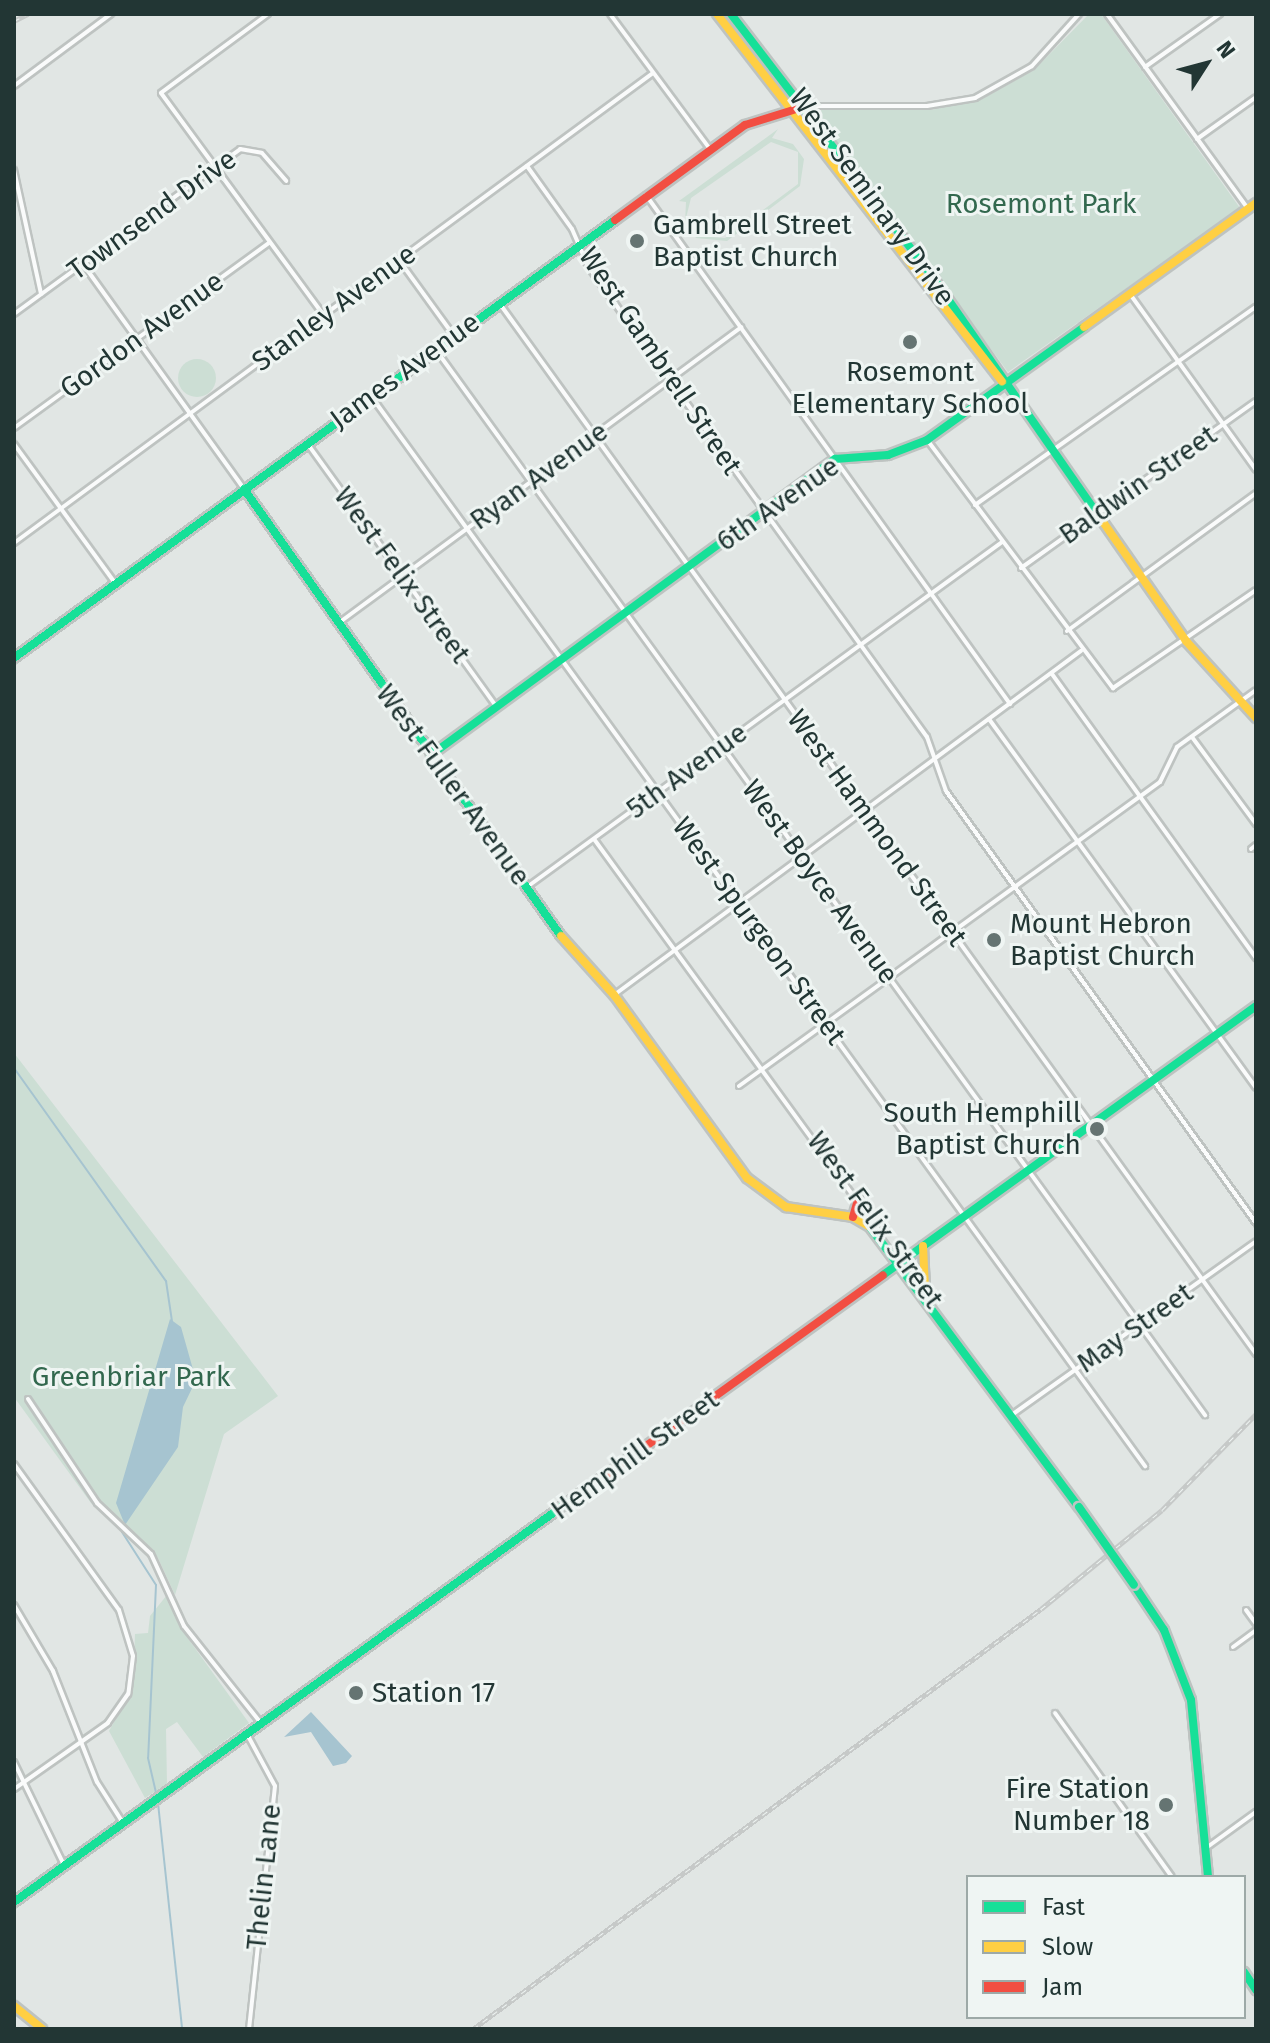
<!DOCTYPE html>
<html>
<head>
<meta charset="utf-8">
<style>
	body { margin:0 }
	#map { position:relative; width:1270px; height:2043px; overflow:hidden; background:#e1e6e4; font-family:"Fira Sans",sans-serif }
	div>[style] { position:absolute }
	.green>* { inset:0; background:#ccded4 }
	.round { border-radius:50% }
	.water>* { inset:0; background:#a6c4d0 }
	.stream>* { height:2px; margin:-1px; padding:0 1px; transform-origin:1px; border-radius:1px; background:#a6c4d0 }
	.roads { filter:drop-shadow(2px 0 #bec3c1) drop-shadow(-2px 0 #bec3c1) drop-shadow(0 2px #bec3c1) drop-shadow(0 -2px #bec3c1) }
	.street>* { height:4px; margin:-2px; padding:0 2px; transform-origin:2px; border-radius:2px; background:#fafbfb }
	.fast>* { height:8px; margin:-4px; padding:0 4px; transform-origin:4px; border-radius:4px; background:#16e098 }
	.slow>* { height:8px; margin:-4px; padding:0 4px; transform-origin:4px; border-radius:4px; background:#ffcf43 }
	.jam>* { height:8px; margin:-4px; padding:0 4px; transform-origin:4px; border-radius:4px; background:#f24e42 }
	.rail>* { height:5px; margin-top:-2.5px; transform-origin:0; background:repeating-linear-gradient(90deg,#eff5f3 0 6px,#c6c9c8 0 12px); box-sizing:border-box; border-block:2px solid #c6c9c8 }
	.bridges { filter:drop-shadow(2px 0 #bec4c2) drop-shadow(-2px 0 #bec4c2) drop-shadow(0 2px #bec4c2) drop-shadow(0 -2px #bec4c2) }
	.fast-bridge>* { height:8px; margin:-4px; padding:0 4px; transform-origin:4px; border-radius:4px; background:#16e098 }
	.dots>* { width:22px; height:22px; translate:-50% -50%; box-sizing:border-box; border:4px solid #eff5f3; border-radius:50% }
	span { translate:-50% -50%; white-space:nowrap; text-align:center; line-height:1.15; -webkit-text-stroke:6px #eff5f3; paint-order:stroke }
	.street-label { font-size:28px; color:#223634 }
	.park-label { font-size:28px; color:#32684e }
	.poi-label { font-size:28px; color:#223634 }
	.left { translate:0 -50%; text-align:left }
	.right { translate:-100% -50%; text-align:right }
	.frame { position:absolute; inset:0; border:16px solid #223634; pointer-events:none }
	.legend { position:absolute; left:966px; top:1875px; width:280px; height:144px; box-sizing:border-box; background:#eff5f3; border:2px solid #9da9a7; margin:0; padding:10px 14px; list-style:none; font-size:24px; color:#223634 }
	.legend li { display:flex; align-items:center; gap:16px; height:40px }
	.legend b { width:40px; border:2px solid #9da9a7 }
	.north { position:absolute; left:1166px; top:24px; width:80px; height:80px; -webkit-text-stroke:6px #eff5f3; paint-order:stroke; rotate:54deg; font-size:22px; font-weight:700; line-height:32px; text-align:center; color:#223634 }
	.north::after { content:''; display:block; margin:auto; width:28px; height:36px; background:#223634; clip-path:polygon(50% 0,100% 100%,50% 72%,0 100%) }
</style>
</head>
<body>
<div id="map">
	<div class="green">
		<div style="clip-path:polygon(1089px 14px,1101px 14px,1240px 208px,1008px 372px,817px 115px,824px 107px,931px 110px,982px 99px,1034px 70px)"></div>
		<div style="clip-path:polygon(evenodd,778px 129px,772px 138px,793px 144px,804px 159px,800px 186px,727px 241px,696px 238px,685px 223px,686px 202px,679px 201px,778px 129px,771px 142px,798px 152px,798px 184px,725px 238px,697px 236px,686px 218px,691px 198px,771px 142px)"></div>
		<div class="round" style="left:178px;top:359px;width:38px;height:38px"></div>
		<div style="clip-path:polygon(14px 1053px,278px 1396px,224px 1434px,175px 1595px,158px 1558px,91px 1503px,14px 1397px)"></div>
		<div style="clip-path:polygon(167px 1595px,179px 1626px,249px 1723px,203px 1757px,177px 1722px,166px 1729px,167px 1784px,145px 1798px,109px 1731px,133px 1689px,135px 1634px,148px 1633px,150px 1616px)"></div>
	</div>
	<div class="water">
		<div style="clip-path:polygon(170px 1319px,181px 1327px,196px 1380px,183px 1407px,178px 1447px,125px 1525px,116px 1503px)"></div>
		<div style="clip-path:polygon(311px 1712px,352px 1756px,346px 1763px,333px 1766px,311px 1732px,284px 1737px)"></div>
	</div>
	<div class="stream">
		<div style="left:14px;top:1068px;width:262px;rotate:54.5deg"></div>
		<div style="left:166px;top:1281px;width:40px;rotate:81.5deg"></div>
		<div style="left:125px;top:1522px;width:10px;rotate:107deg"></div>
		<div style="left:122px;top:1532px;width:63px;rotate:57.3deg"></div>
		<div style="left:156px;top:1585px;width:173px;rotate:92.6deg"></div>
		<div style="left:148px;top:1758px;width:39px;rotate:77deg"></div>
		<div style="left:158px;top:1803px;width:227px;rotate:83.9deg"></div>
	</div>
	<div class="roads">
		<div class="street">
			<div style="left:268px;top:14px;width:133px;rotate:143.6deg"></div>
			<div style="left:161px;top:93px;width:276px;rotate:53.8deg"></div>
			<div style="left:610px;top:14px;width:168px;rotate:53.5deg"></div>
			<div style="left:1107px;top:14px;width:241px;rotate:54.1deg"></div>
			<div style="left:1145px;top:67px;width:92px;rotate:-35.2deg"></div>
			<div style="left:14px;top:86px;width:121px;rotate:-36.6deg"></div>
			<div style="left:807px;top:106px;width:120px"></div>
			<div style="left:927px;top:106px;width:49px;rotate:-9.5deg"></div>
			<div style="left:975px;top:98px;width:65px;rotate:-29.3deg"></div>
			<div style="left:1032px;top:66px;width:70px;rotate:-47.9deg"></div>
			<div style="left:1197px;top:139px;width:72px;rotate:-35.4deg"></div>
			<div style="left:527px;top:166px;width:77px;rotate:54.5deg"></div>
			<div style="left:572px;top:229px;width:40px;rotate:66.6deg"></div>
			<div style="left:588px;top:266px;width:580px;rotate:54.26deg"></div>
			<div style="left:927px;top:737px;width:57px;rotate:70.6deg"></div>
			<div style="left:946px;top:791px;width:532px;rotate:54.34deg"></div>
			<div style="left:14px;top:170px;width:127px;rotate:77.7deg"></div>
			<div style="left:646px;top:195px;width:626px;rotate:54.43deg"></div>
			<div style="left:399px;top:260px;width:94px;rotate:54.1deg"></div>
			<div style="left:83px;top:264px;width:277px;rotate:54.4deg"></div>
			<div style="left:1130px;top:294px;width:216px;rotate:54.4deg"></div>
			<div style="left:500px;top:304px;width:1294px;rotate:54.25deg"></div>
			<div style="left:14px;top:314px;width:280px;rotate:-36.1deg"></div>
			<div style="left:240px;top:149px;width:22px;rotate:10deg"></div>
			<div style="left:262px;top:153px;width:37px;rotate:49deg"></div>
			<div style="left:436px;top:350px;width:1314px;rotate:54.17deg"></div>
			<div style="left:371px;top:396px;width:1321px;rotate:54.12deg"></div>
			<div style="left:14px;top:428px;width:316px;rotate:-36deg"></div>
			<div style="left:928px;top:441px;width:309px;rotate:53.2deg"></div>
			<div style="left:1113px;top:688px;width:173px;rotate:-34.4deg"></div>
			<div style="left:307px;top:443px;width:325px;rotate:54.3deg"></div>
			<div style="left:14px;top:444px;width:172px;rotate:54deg"></div>
			<div style="left:975px;top:505px;width:344px;rotate:-35.2deg"></div>
			<div style="left:14px;top:543px;width:793px;rotate:-36.34deg"></div>
			<div style="left:1021px;top:568px;width:288px;rotate:-35.4deg"></div>
			<div style="left:340px;top:622px;width:498px;rotate:-36.3deg"></div>
			<div style="left:1067px;top:631px;width:234px;rotate:-36.1deg"></div>
			<div style="left:1052px;top:674px;width:350px;rotate:54.3deg"></div>
			<div style="left:989px;top:719px;width:455px;rotate:54.1deg"></div>
			<div style="left:1192px;top:737px;width:108px;rotate:53.7deg"></div>
			<div style="left:594px;top:839px;width:487px;rotate:54deg"></div>
			<div style="left:1251px;top:849px;width:6px;rotate:-39deg"></div>
			<div style="left:527px;top:887px;width:587px;rotate:-35.99deg"></div>
			<div style="left:614px;top:995px;width:580px;rotate:-36.38deg"></div>
			<div style="left:739px;top:1086px;width:519px;rotate:-35.83deg"></div>
			<div style="left:1160px;top:782px;width:39px;rotate:-64deg"></div>
			<div style="left:1177px;top:747px;width:97px;rotate:-35.8deg"></div>
			<div style="left:28px;top:1399px;width:125px;rotate:56.4deg"></div>
			<div style="left:97px;top:1503px;width:74px;rotate:43.4deg"></div>
			<div style="left:151px;top:1554px;width:79px;rotate:65.4deg"></div>
			<div style="left:184px;top:1626px;width:124px;rotate:51.6deg"></div>
			<div style="left:1013px;top:1414px;width:298px;rotate:-35.4deg"></div>
			<div style="left:14px;top:1464px;width:180px;rotate:54.3deg"></div>
			<div style="left:119px;top:1610px;width:48px;rotate:73.1deg"></div>
			<div style="left:133px;top:1656px;width:38px;rotate:97deg"></div>
			<div style="left:128px;top:1694px;width:35px;rotate:125deg"></div>
			<div style="left:108px;top:1723px;width:115px;rotate:144.9deg"></div>
			<div style="left:14px;top:1605px;width:77px;rotate:59.4deg"></div>
			<div style="left:53px;top:1671px;width:119px;rotate:68.4deg"></div>
			<div style="left:97px;top:1782px;width:49px;rotate:57.6deg"></div>
			<div style="left:1246px;top:1610px;width:17px;rotate:54deg"></div>
			<div style="left:1233px;top:1647px;width:29px;rotate:-36deg"></div>
			<div style="left:1055px;top:1713px;width:201px;rotate:54.5deg"></div>
			<div style="left:247px;top:1734px;width:59px;rotate:61.7deg"></div>
			<div style="left:275px;top:1786px;width:244px;rotate:96.1deg"></div>
			<div style="left:14px;top:1762px;width:114px;rotate:64.1deg"></div>
			<div style="left:1206px;top:1848px;width:62px;rotate:-35.8deg"></div>
		</div>
		<div class="fast">
			<div style="left:731px;top:14px;width:334px;rotate:52.5deg"></div>
			<div style="left:934px;top:279px;width:292px;rotate:55.2deg"></div>
			<div style="left:244px;top:489px;width:548px;rotate:54.66deg"></div>
			<div style="left:14px;top:658px;width:744px;rotate:-36.08deg"></div>
			<div style="left:431px;top:755px;width:501px;rotate:-36.23deg"></div>
			<div style="left:835px;top:459px;width:53px;rotate:-4.3deg"></div>
			<div style="left:888px;top:455px;width:42px;rotate:-21deg"></div>
			<div style="left:927px;top:440px;width:193px;rotate:-35.7deg"></div>
			<div style="left:870px;top:1227px;width:349px;rotate:53.3deg"></div>
			<div style="left:883px;top:1275px;width:460px;rotate:-35.8deg"></div>
			<div style="left:1134px;top:1585px;width:54px;rotate:56.3deg"></div>
			<div style="left:1164px;top:1630px;width:75px;rotate:68.9deg"></div>
			<div style="left:1191px;top:1700px;width:178px;rotate:84.5deg"></div>
			<div style="left:14px;top:1902px;width:721px;rotate:-35.81deg"></div>
			<div style="left:1244px;top:1972px;width:22px;rotate:56deg"></div>
		</div>
		<div class="slow">
			<div style="left:717px;top:14px;width:465px;rotate:52.2deg"></div>
			<div style="left:1084px;top:327px;width:212px;rotate:-35.8deg"></div>
			<div style="left:1101px;top:519px;width:149px;rotate:55.1deg"></div>
			<div style="left:1186px;top:641px;width:104px;rotate:47.7deg"></div>
			<div style="left:561px;top:936px;width:79px;rotate:48.1deg"></div>
			<div style="left:614px;top:995px;width:226px;rotate:54deg"></div>
			<div style="left:747px;top:1178px;width:49px;rotate:36.6deg"></div>
			<div style="left:786px;top:1207px;width:68px;rotate:8.5deg"></div>
			<div style="left:853px;top:1217px;width:20px;rotate:30deg"></div>
			<div style="left:923px;top:1246px;width:42px;rotate:87.3deg"></div>
			<div style="left:14px;top:2006px;width:36px;rotate:39deg"></div>
		</div>
		<div class="jam">
			<div style="left:615px;top:220px;width:161px;rotate:-36.2deg"></div>
			<div style="left:745px;top:125px;width:64px;rotate:-17.3deg"></div>
			<div style="left:853px;top:1217px;width:19px;rotate:-74deg"></div>
			<div style="left:599px;top:1480px;width:350px;rotate:-35.8deg"></div>
		</div>
	</div>
	<div class="rail">
		<div style="left:14px;top:21px;width:16px;rotate:-27deg"></div>
		<div style="left:473px;top:2029px;width:706px;rotate:-36.48deg"></div>
		<div style="left:1041px;top:1609px;width:156px;rotate:-39.3deg"></div>
		<div style="left:1162px;top:1510px;width:134px;rotate:-45.6deg"></div>
	</div>
	<div class="bridges">
		<div class="fast-bridge">
			<div style="left:1079px;top:1507px;width:95px;rotate:54.8deg"></div>
		</div>
	</div>
	<div class="dots">
		<div style="left:637px;top:241px;background:#657472"></div>
		<div style="left:910px;top:342px;background:#657472"></div>
		<div style="left:994px;top:940px;background:#657472"></div>
		<div style="left:1097px;top:1129px;background:#657472"></div>
		<div style="left:356px;top:1693px;background:#657472"></div>
		<div style="left:1166px;top:1805px;background:#657472"></div>
	</div>
	<div class="street-label">
		<span style="left:872px;top:197px;rotate:54deg">West Seminary Drive</span>
		<span style="left:152px;top:215px;rotate:-36deg">Townsend Drive</span>
		<span style="left:334px;top:308px;rotate:-36deg">Stanley Avenue</span>
		<span style="left:142px;top:335px;rotate:-36deg">Gordon Avenue</span>
		<span style="left:660px;top:361px;rotate:56deg">West Gambrell Street</span>
		<span style="left:405px;top:371px;rotate:-36deg">James Avenue</span>
		<span style="left:539px;top:476px;rotate:-36deg">Ryan Avenue</span>
		<span style="left:1138px;top:485px;rotate:-35deg">Baldwin Street</span>
		<span style="left:778px;top:504px;rotate:-35deg">6th Avenue</span>
		<span style="left:402px;top:575px;rotate:54deg">West Felix Street</span>
		<span style="left:687px;top:771px;rotate:-36deg">5th Avenue</span>
		<span style="left:453px;top:785px;rotate:54deg">West Fuller Avenue</span>
		<span style="left:877px;top:828px;rotate:54deg">West Hammond Street</span>
		<span style="left:820px;top:882px;rotate:54deg">West Boyce Avenue</span>
		<span style="left:759px;top:931px;rotate:54deg">West Spurgeon Street</span>
		<span style="left:875px;top:1220px;rotate:54deg">West Felix Street</span>
		<span style="left:1135px;top:1328px;rotate:-35deg">May Street</span>
		<span style="left:635px;top:1455px;rotate:-36deg">Hemphill Street</span>
		<span style="left:264px;top:1877px;rotate:-84deg">Thelin Lane</span>
	</div>
	<div class="park-label">
		<span style="left:1041px;top:204px">Rosemont Park</span>
		<span style="left:131px;top:1377px">Greenbriar Park</span>
	</div>
	<div class="poi-label">
		<span class="left" style="left:653px;top:241px">Gambrell Street<br>Baptist Church</span>
		<span style="left:910px;top:388px">Rosemont<br>Elementary School</span>
		<span class="left" style="left:1010px;top:940px">Mount Hebron<br>Baptist Church</span>
		<span class="right" style="left:1081px;top:1129px">South Hemphill<br>Baptist Church</span>
		<span class="left" style="left:372px;top:1693px">Station 17</span>
		<span class="right" style="left:1150px;top:1805px">Fire Station<br>Number 18</span>
	</div>
	<div class="frame"></div>
	<ul class="legend">
	<li><b style="height:10px;background:#16e098"></b>Fast</li>
	<li><b style="height:10px;background:#ffcf43"></b>Slow</li>
	<li><b style="height:10px;background:#f24e42"></b>Jam</li>
	</ul>
	<div class="north">N</div>
</div>
</body>
</html>
